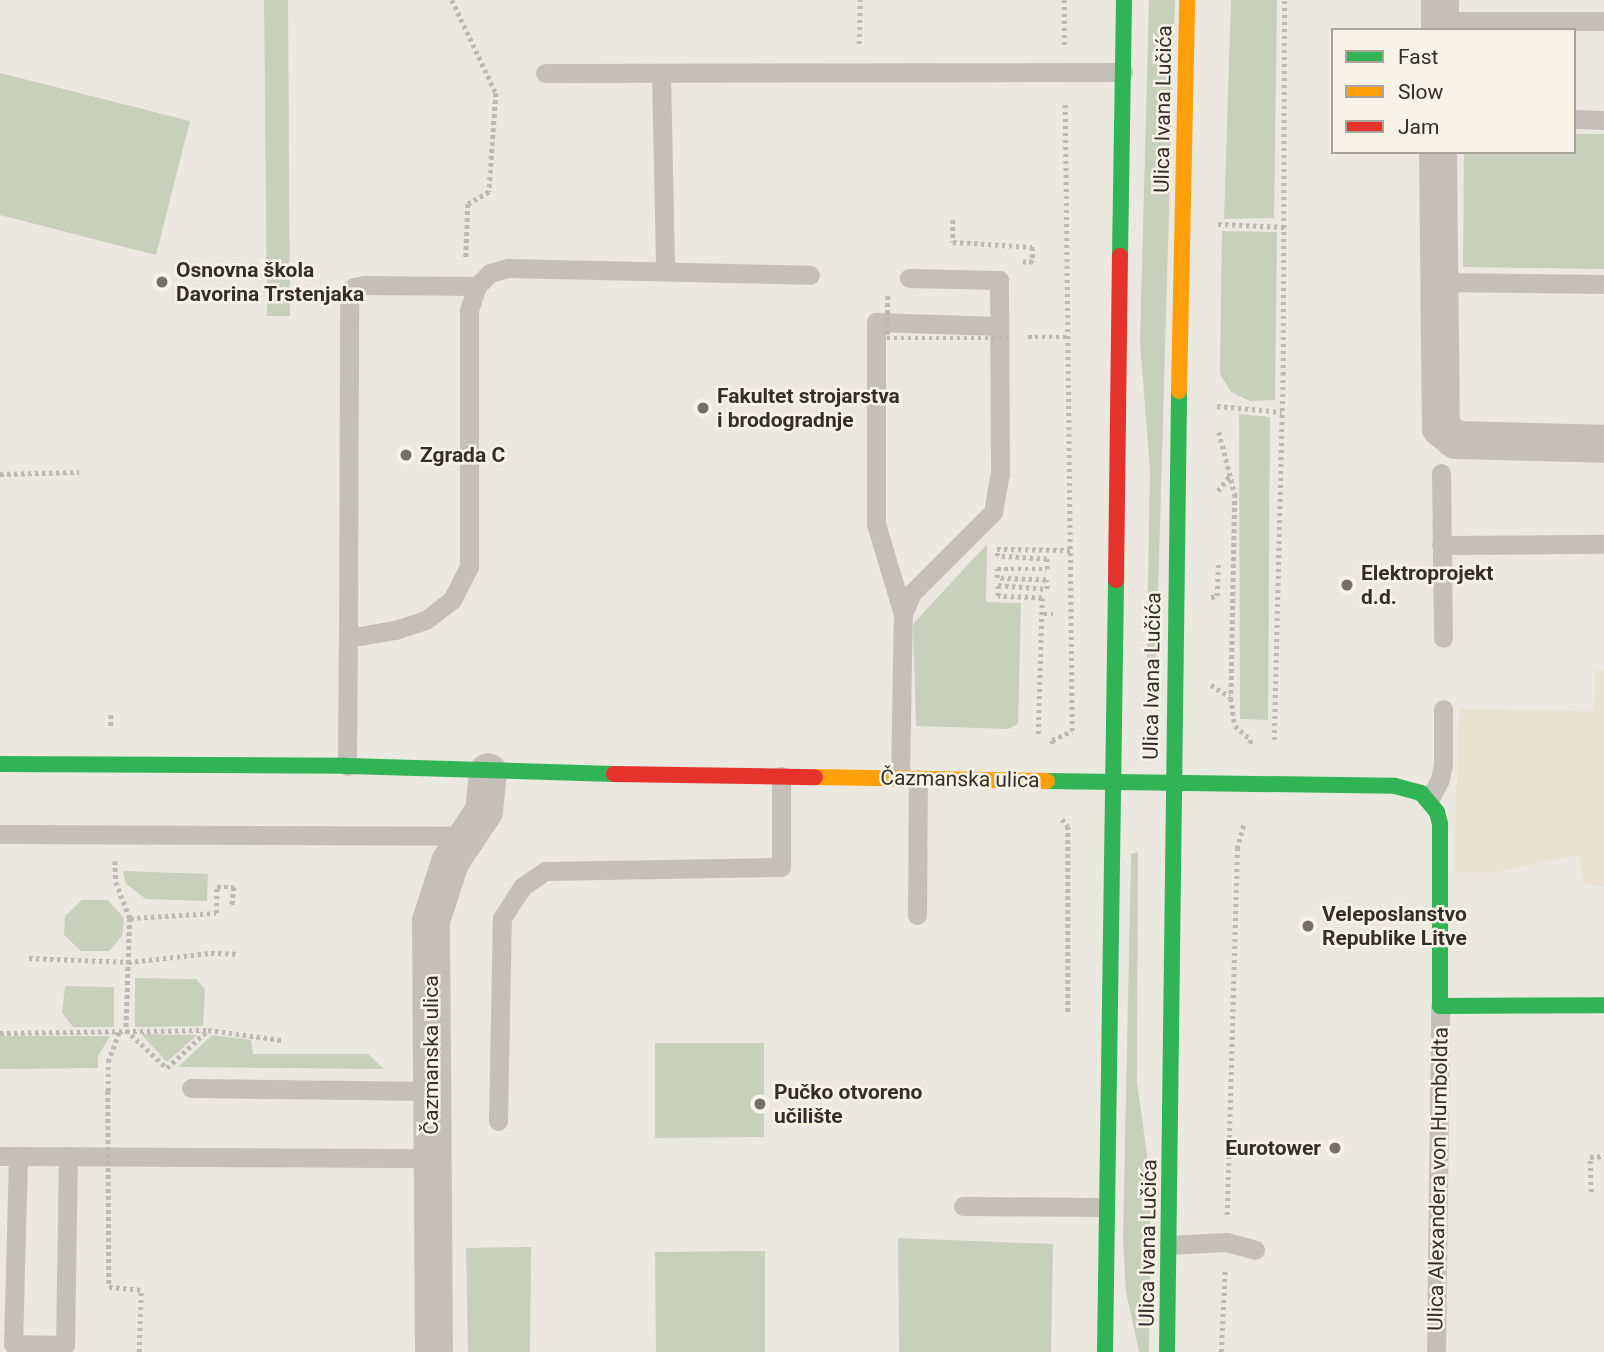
<!DOCTYPE html>
<html>
<head>
<meta charset="utf-8">
<style>
	body { margin:0 }
	#map { position:relative; width:1604px; height:1352px; overflow:hidden; background:#ebe8e0; font-family:Roboto,sans-serif }
	div>[style] { position:absolute }
	.green>* { inset:0; background:#c8d0bb }
	.plaza>* { inset:0; background:#e8e2d1 }
	.path>* { height:4.5px; margin-top:-2.25px; transform-origin:0; background:repeating-linear-gradient(90deg,#bcb8b2 0 3.5px,transparent 0 7px) }
	.lane>* { height:19px; margin:-9.5px; padding:0 9.5px; transform-origin:9.5px; border-radius:9.5px; background:#c4c0b9 }
	.street>* { height:38px; margin:-19px; padding:0 19px; transform-origin:19px; border-radius:19px; background:#c4c0b9 }
	.fast>* { height:16px; margin:-8px; padding:0 8px; transform-origin:8px; border-radius:8px; background:#30b455 }
	.slow>* { height:16px; margin:-8px; padding:0 8px; transform-origin:8px; border-radius:8px; background:#ff9f0a }
	.jam>* { height:16px; margin:-8px; padding:0 8px; transform-origin:8px; border-radius:8px; background:#e5322d }
	.path-bridge>* { height:4.5px; margin-top:-2.25px; transform-origin:0; background:repeating-linear-gradient(90deg,#bcb8b2 0 3.5px,transparent 0 7px) }
	.dots>* { width:19px; height:19px; translate:-50% -50%; box-sizing:border-box; border:4px solid #f7f3e7; border-radius:50% }
	span { translate:-50% -50%; white-space:nowrap; text-align:center; line-height:1.15; -webkit-text-stroke:5px #f7f3e7; paint-order:stroke }
	.street-label { font-size:21px; color:#342e28 }
	.poi-label { font-size:21px; color:#342e28; font-weight:700 }
	.left { translate:0 -50%; text-align:left }
	.right { translate:-100% -50%; text-align:right }
	.legend { position:absolute; left:1331px; top:28px; width:245px; height:126px; box-sizing:border-box; background:#f7f3e7; border:2px solid #a9a49b; margin:0; padding:9px 12px; list-style:none; font-size:21px; color:#342e28 }
	.legend li { display:flex; align-items:center; gap:14px; height:35px }
	.legend b { width:35px; border:2px solid #a9a49b }
</style>
</head>
<body>
<div id="map">
	<div class="green">
		<div style="clip-path:polygon(264px 0,288px 0,290px 316px,267px 316px)"></div>
		<div style="clip-path:polygon(1149px 0,1175px 0,1155px 701px,1151px 707px,1146px 702px,1150px 469px,1140px 343px)"></div>
		<div style="clip-path:polygon(1231px 0,1277px 0,1274px 218px,1224px 219px)"></div>
		<div style="clip-path:polygon(0 73px,190px 121px,156px 255px,0 215px)"></div>
		<div style="clip-path:polygon(1574px 134px,1604px 134px,1604px 269px,1463px 267px,1464px 152px,1574px 152px)"></div>
		<div style="clip-path:polygon(1222px 231px,1277px 232px,1275px 400px,1250px 401px,1231px 392px,1220px 374px)"></div>
		<div style="clip-path:polygon(1239px 414px,1270px 417px,1268px 720px,1240px 719px)"></div>
		<div style="clip-path:polygon(987px 544px,986px 602px,1021px 603px,1018px 724px,1008px 729px,916px 726px,913px 624px)"></div>
		<div style="clip-path:polygon(1138px 852px,1137px 1082px,1151px 1184px,1149px 1352px,1139px 1352px,1126px 1292px,1123px 1240px,1131px 854px)"></div>
		<div style="clip-path:polygon(123px 871px,208px 874px,207px 901px,146px 899px,126px 884px)"></div>
		<div style="clip-path:polygon(82px 900px,108px 900px,124px 918px,122px 936px,109px 951px,81px 951px,64px 935px,65px 916px)"></div>
		<div style="clip-path:polygon(135px 978px,196px 979px,205px 989px,203px 1026px,135px 1027px)"></div>
		<div style="clip-path:polygon(65px 986px,114px 987px,114px 1027px,73px 1027px,62px 1013px)"></div>
		<div style="clip-path:polygon(141px 1034px,197px 1035px,167px 1062px)"></div>
		<div style="clip-path:polygon(212px 1035px,251px 1040px,253px 1054px,368px 1054px,384px 1069px,178px 1067px)"></div>
		<div style="clip-path:polygon(0 1036px,110px 1036px,98px 1056px,98px 1068px,0 1069px)"></div>
		<div style="clip-path:polygon(655px 1043px,764px 1043px,764px 1137px,655px 1138px)"></div>
		<div style="clip-path:polygon(898px 1238px,1053px 1244px,1051px 1352px,899px 1352px)"></div>
		<div style="clip-path:polygon(531px 1247px,530px 1352px,468px 1352px,466px 1248px)"></div>
		<div style="clip-path:polygon(765px 1251px,765px 1352px,656px 1352px,655px 1252px)"></div>
	</div>
	<div class="plaza">
		<div style="clip-path:polygon(1596px 670px,1604px 670px,1604px 886px,1584px 885px,1579px 855px,1491px 873px,1454px 872px,1459px 709px,1594px 711px)"></div>
	</div>
	<div class="path">
		<div style="left:452px;top:0;width:103px;rotate:64.7deg"></div>
		<div style="left:496px;top:93px;width:99px;rotate:94deg"></div>
		<div style="left:489px;top:192px;width:24px;rotate:150deg"></div>
		<div style="left:468px;top:204px;width:53px;rotate:92.2deg"></div>
		<div style="left:859px;top:44px;width:44px;rotate:-88.7deg"></div>
		<div style="left:1064px;top:45px;width:45px;rotate:-90deg"></div>
		<div style="left:953px;top:220px;width:22px;rotate:90deg"></div>
		<div style="left:953px;top:242px;width:79px;rotate:3.6deg"></div>
		<div style="left:1032px;top:247px;width:15px;rotate:86deg"></div>
		<div style="left:1033px;top:262px;width:11px;rotate:180deg"></div>
		<div style="left:1218px;top:224px;width:66px;rotate:2.6deg"></div>
		<div style="left:1028px;top:337px;width:40px"></div>
		<div style="left:1217px;top:406px;width:65px;rotate:5.3deg"></div>
		<div style="left:1219px;top:432px;width:64px;rotate:75.5deg"></div>
		<div style="left:1235px;top:494px;width:204px;rotate:91.1deg"></div>
		<div style="left:1231px;top:698px;width:28px;rotate:82deg"></div>
		<div style="left:1235px;top:726px;width:21px;rotate:41deg"></div>
		<div style="left:1251px;top:740px;width:6px;rotate:99deg"></div>
		<div style="left:0;top:474px;width:79px;rotate:-1.5deg"></div>
		<div style="left:1218px;top:491px;width:21px;rotate:-53deg"></div>
		<div style="left:1211px;top:597px;width:6px;rotate:-9deg"></div>
		<div style="left:1217px;top:596px;width:33px;rotate:-88deg"></div>
		<div style="left:1044px;top:614px;width:9px"></div>
		<div style="left:1211px;top:685px;width:22px;rotate:32deg"></div>
		<div style="left:111px;top:715px;width:13px;rotate:90deg"></div>
		<div style="left:1038px;top:734px;width:136px;rotate:-88.3deg"></div>
		<div style="left:1042px;top:598px;width:44px;rotate:-177.4deg"></div>
		<div style="left:998px;top:596px;width:11px;rotate:-90deg"></div>
		<div style="left:998px;top:585px;width:49px;rotate:4.7deg"></div>
		<div style="left:1047px;top:589px;width:9px;rotate:-96deg"></div>
		<div style="left:1046px;top:580px;width:49px;rotate:-177.7deg"></div>
		<div style="left:997px;top:578px;width:9px;rotate:-90deg"></div>
		<div style="left:997px;top:569px;width:50px"></div>
		<div style="left:1047px;top:569px;width:10px;rotate:-90deg"></div>
		<div style="left:1047px;top:559px;width:50px;rotate:-176.6deg"></div>
		<div style="left:997px;top:556px;width:7px;rotate:-90deg"></div>
		<div style="left:997px;top:549px;width:73px;rotate:0.8deg"></div>
		<div style="left:1274px;top:740px;width:365px;rotate:-88.6deg"></div>
		<div style="left:1283px;top:375px;width:375px;rotate:-89.8deg"></div>
		<div style="left:1052px;top:744px;width:4px;rotate:-90deg"></div>
		<div style="left:1052px;top:740px;width:22px;rotate:-24deg"></div>
		<div style="left:1072px;top:731px;width:630px;rotate:-90.64deg"></div>
		<div style="left:1062px;top:819px;width:9px;rotate:49deg"></div>
		<div style="left:1068px;top:826px;width:186px;rotate:90deg"></div>
		<div style="left:115px;top:861px;width:21px;rotate:87deg"></div>
		<div style="left:116px;top:882px;width:39px;rotate:69deg"></div>
		<div style="left:130px;top:918px;width:112px;rotate:92deg"></div>
		<div style="left:126px;top:1030px;width:56px;rotate:42.8deg"></div>
		<div style="left:167px;top:1068px;width:56px;rotate:-42.8deg"></div>
		<div style="left:130px;top:918px;width:86px;rotate:-3.3deg"></div>
		<div style="left:216px;top:913px;width:26px;rotate:-88deg"></div>
		<div style="left:217px;top:887px;width:17px"></div>
		<div style="left:234px;top:887px;width:19px;rotate:96deg"></div>
		<div style="left:29px;top:958px;width:99px;rotate:2.3deg"></div>
		<div style="left:128px;top:962px;width:83px;rotate:-6.2deg"></div>
		<div style="left:211px;top:953px;width:25px;rotate:2deg"></div>
		<div style="left:0;top:1033px;width:208px;rotate:-0.8deg"></div>
		<div style="left:208px;top:1030px;width:74px;rotate:7.8deg"></div>
		<div style="left:108px;top:1091px;width:29px;rotate:-90deg"></div>
		<div style="left:108px;top:1062px;width:33px;rotate:-70deg"></div>
		<div style="left:1591px;top:1192px;width:35px;rotate:-92deg"></div>
		<div style="left:1590px;top:1157px;width:14px;rotate:-4deg"></div>
		<div style="left:1227px;top:1215px;width:366px;rotate:-88.4deg"></div>
		<div style="left:1237px;top:849px;width:27px;rotate:-75deg"></div>
		<div style="left:139px;top:1352px;width:62px;rotate:-88.2deg"></div>
		<div style="left:1221px;top:1352px;width:83px;rotate:-87.2deg"></div>
	</div>
	<div class="lane">
		<div style="left:1440px;top:21px;width:164px"></div>
		<div style="left:545px;top:73px;width:578px;rotate:-0.1deg"></div>
		<div style="left:661px;top:73px;width:198px;rotate:88.8deg"></div>
		<div style="left:1574px;top:119px;width:30px;rotate:2deg"></div>
		<div style="left:1437px;top:282px;width:167px;rotate:0.7deg"></div>
		<div style="left:1441px;top:473px;width:165px;rotate:89.3deg"></div>
		<div style="left:1441px;top:545px;width:163px;rotate:-0.4deg"></div>
		<div style="left:903px;top:614px;width:94px;rotate:-106.7deg"></div>
		<div style="left:876px;top:524px;width:202px;rotate:-90deg"></div>
		<div style="left:876px;top:322px;width:123px;rotate:1.9deg"></div>
		<div style="left:348px;top:638px;width:343px;rotate:-89.8deg"></div>
		<div style="left:349px;top:295px;width:9px;rotate:-58deg"></div>
		<div style="left:354px;top:287px;width:10px;rotate:-11deg"></div>
		<div style="left:364px;top:285px;width:113px;rotate:0.5deg"></div>
		<div style="left:347px;top:766px;width:128px;rotate:-89.6deg"></div>
		<div style="left:348px;top:638px;width:48px;rotate:-9.7deg"></div>
		<div style="left:395px;top:630px;width:33px;rotate:-18deg"></div>
		<div style="left:426px;top:620px;width:33px;rotate:-38deg"></div>
		<div style="left:452px;top:600px;width:37px;rotate:-63deg"></div>
		<div style="left:469px;top:567px;width:257px;rotate:-90deg"></div>
		<div style="left:469px;top:310px;width:25px;rotate:-72deg"></div>
		<div style="left:477px;top:286px;width:18px;rotate:-45deg"></div>
		<div style="left:490px;top:273px;width:19px;rotate:-16deg"></div>
		<div style="left:508px;top:268px;width:302px;rotate:1.3deg"></div>
		<div style="left:900px;top:778px;width:164px;rotate:-89deg"></div>
		<div style="left:903px;top:614px;width:23px;rotate:-67deg"></div>
		<div style="left:912px;top:593px;width:115px;rotate:-45deg"></div>
		<div style="left:993px;top:512px;width:39px;rotate:-80deg"></div>
		<div style="left:1000px;top:474px;width:194px;rotate:-90.3deg"></div>
		<div style="left:999px;top:280px;width:90px;rotate:-178.7deg"></div>
		<div style="left:1429px;top:800px;width:24px;rotate:-62deg"></div>
		<div style="left:1440px;top:779px;width:15px;rotate:-79deg"></div>
		<div style="left:1443px;top:764px;width:55px;rotate:-90deg"></div>
		<div style="left:0;top:834px;width:468px;rotate:0.2deg"></div>
		<div style="left:917px;top:915px;width:136px;rotate:-89.6deg"></div>
		<div style="left:191px;top:1088px;width:240px;rotate:0.7deg"></div>
		<div style="left:498px;top:1121px;width:203px;rotate:-88.9deg"></div>
		<div style="left:502px;top:918px;width:37px;rotate:-57deg"></div>
		<div style="left:522px;top:887px;width:28px;rotate:-35deg"></div>
		<div style="left:545px;top:871px;width:236px;rotate:-1deg"></div>
		<div style="left:781px;top:867px;width:91px;rotate:-90deg"></div>
		<div style="left:0;top:1156px;width:432px;rotate:0.3deg"></div>
		<div style="left:18px;top:1156px;width:188px;rotate:91.5deg"></div>
		<div style="left:13px;top:1344px;width:52px;rotate:1.1deg"></div>
		<div style="left:65px;top:1345px;width:189px;rotate:-89.1deg"></div>
		<div style="left:963px;top:1206px;width:142px;rotate:0.4deg"></div>
		<div style="left:1169px;top:1245px;width:57px;rotate:-3deg"></div>
		<div style="left:1226px;top:1242px;width:30px;rotate:15deg"></div>
		<div style="left:1436px;top:1352px;width:346px;rotate:-89.3deg"></div>
	</div>
	<div class="street">
		<div style="left:1440px;top:30px;width:30px;rotate:-90deg"></div>
		<div style="left:1438px;top:152px;width:276px;rotate:89.4deg"></div>
		<div style="left:1441px;top:428px;width:19px;rotate:39deg"></div>
		<div style="left:1456px;top:440px;width:148px;rotate:1.5deg"></div>
		<div style="left:434px;top:1352px;width:431px;rotate:-90.4deg"></div>
		<div style="left:431px;top:921px;width:62px;rotate:-72.1deg"></div>
		<div style="left:450px;top:862px;width:61px;rotate:-56.3deg"></div>
		<div style="left:484px;top:811px;width:39px;rotate:-84deg"></div>
	</div>
	<div class="fast">
		<div style="left:1120px;top:256px;width:256px;rotate:-89.1deg"></div>
		<div style="left:0;top:764px;width:347px;rotate:0.3deg"></div>
		<div style="left:347px;top:766px;width:267px;rotate:1.7deg"></div>
		<div style="left:1047px;top:781px;width:348px;rotate:0.8deg"></div>
		<div style="left:1395px;top:786px;width:27px;rotate:15deg"></div>
		<div style="left:1421px;top:793px;width:25px;rotate:50deg"></div>
		<div style="left:1437px;top:812px;width:12px;rotate:76deg"></div>
		<div style="left:1440px;top:824px;width:182px;rotate:90deg"></div>
		<div style="left:1440px;top:1006px;width:164px;rotate:-0.3deg"></div>
		<div style="left:1105px;top:1352px;width:772px;rotate:-89.18deg"></div>
		<div style="left:1167px;top:1352px;width:961px;rotate:-89.28deg"></div>
	</div>
	<div class="slow">
		<div style="left:1179px;top:391px;width:391px;rotate:-88.8deg"></div>
		<div style="left:815px;top:777px;width:232px;rotate:1deg"></div>
	</div>
	<div class="jam">
		<div style="left:1116px;top:580px;width:324px;rotate:-89.3deg"></div>
		<div style="left:614px;top:774px;width:201px;rotate:0.9deg"></div>
	</div>
	<div class="path-bridge">
		<div style="left:888px;top:296px;width:42px;rotate:91.4deg"></div>
		<div style="left:887px;top:338px;width:126px"></div>
		<div style="left:108px;top:1091px;width:196px;rotate:89.7deg"></div>
		<div style="left:109px;top:1287px;width:32px;rotate:5deg"></div>
	</div>
	<div class="dots">
		<div style="left:162px;top:282px;background:#746f68"></div>
		<div style="left:703px;top:408px;background:#746f68"></div>
		<div style="left:406px;top:455px;background:#746f68"></div>
		<div style="left:1347px;top:585px;background:#746f68"></div>
		<div style="left:1308px;top:926px;background:#746f68"></div>
		<div style="left:760px;top:1104px;background:#746f68"></div>
		<div style="left:1335px;top:1148px;background:#746f68"></div>
	</div>
	<div class="street-label">
		<span style="left:1163px;top:109px;rotate:-89deg">Ulica Ivana Lučića</span>
		<span style="left:1152px;top:676px;rotate:-89deg">Ulica Ivana Lučića</span>
		<span style="left:960px;top:779px;rotate:1deg">Čazmanska ulica</span>
		<span style="left:431px;top:1055px;rotate:-90deg">Čazmanska ulica</span>
		<span style="left:1438px;top:1179px;rotate:-89deg">Ulica Alexandera von Humboldta</span>
		<span style="left:1148px;top:1243px;rotate:-89deg">Ulica Ivana Lučića</span>
	</div>
	<div class="poi-label">
		<span class="left" style="left:176px;top:282px">Osnovna škola<br>Davorina Trstenjaka</span>
		<span class="left" style="left:717px;top:408px">Fakultet strojarstva<br>i brodogradnje</span>
		<span class="left" style="left:420px;top:455px">Zgrada C</span>
		<span class="left" style="left:1361px;top:585px">Elektroprojekt<br>d.d.</span>
		<span class="left" style="left:1322px;top:926px">Veleposlanstvo<br>Republike Litve</span>
		<span class="left" style="left:774px;top:1104px">Pučko otvoreno<br>učilište</span>
		<span class="right" style="left:1321px;top:1148px">Eurotower</span>
	</div>
	<ul class="legend">
	<li><b style="height:9px;background:#30b455"></b>Fast</li>
	<li><b style="height:9px;background:#ff9f0a"></b>Slow</li>
	<li><b style="height:9px;background:#e5322d"></b>Jam</li>
	</ul>
</div>
</body>
</html>
